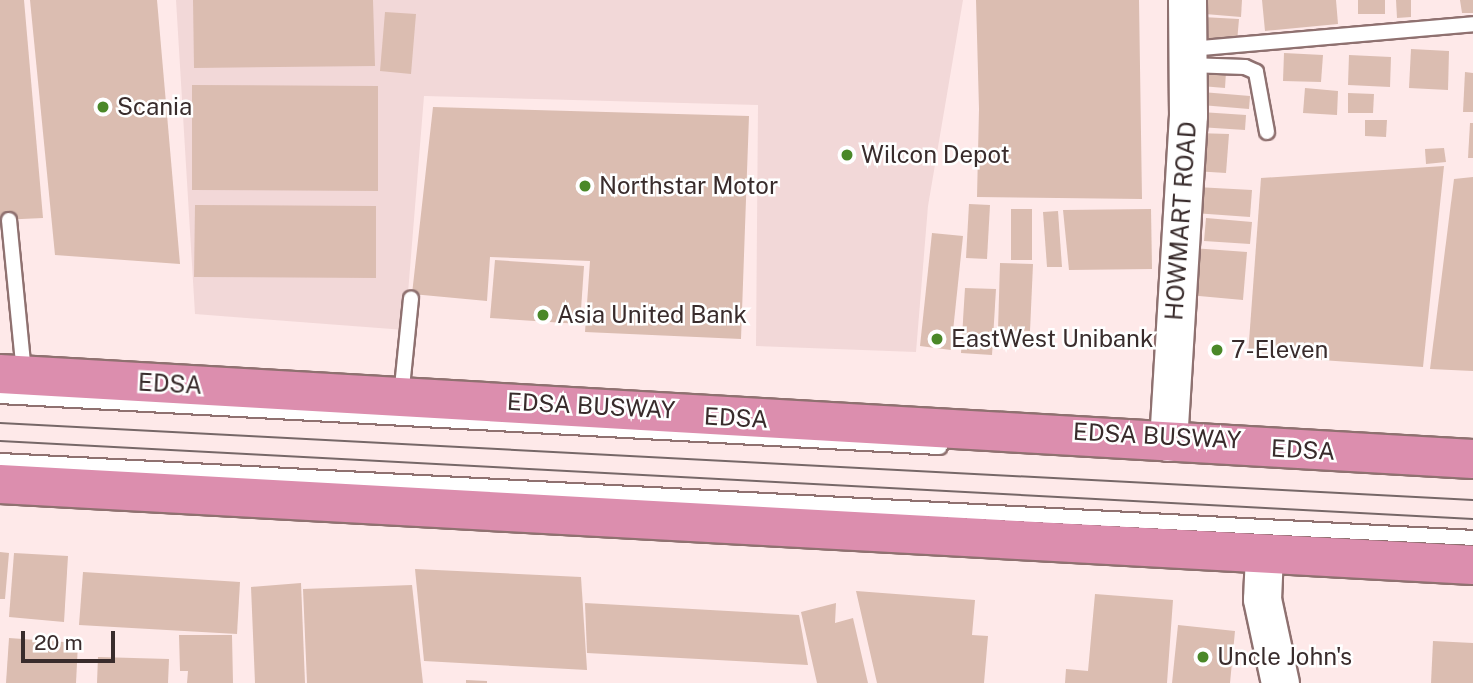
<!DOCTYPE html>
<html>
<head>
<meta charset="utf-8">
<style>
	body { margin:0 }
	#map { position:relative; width:1473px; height:683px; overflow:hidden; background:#fee9e9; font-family:"Public Sans",sans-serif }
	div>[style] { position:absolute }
	.built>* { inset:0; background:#f2d8d8 }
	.building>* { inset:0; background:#dbbdb1 }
	.roads { filter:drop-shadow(2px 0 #8f7170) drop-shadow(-2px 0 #8f7170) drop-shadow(0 2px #8f7170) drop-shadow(0 -2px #8f7170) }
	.service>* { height:14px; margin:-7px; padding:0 7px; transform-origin:7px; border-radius:7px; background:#fff }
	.tertiary>* { height:37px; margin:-18.5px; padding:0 18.5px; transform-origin:18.5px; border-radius:18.5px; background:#fff }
	.trunk>* { height:38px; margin:-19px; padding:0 19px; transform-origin:19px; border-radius:19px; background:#dc8eae }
	.tram>* { height:2px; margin:-1px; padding:0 1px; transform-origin:1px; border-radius:1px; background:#766767 }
	.dots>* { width:19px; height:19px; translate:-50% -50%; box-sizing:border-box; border:4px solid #fff; border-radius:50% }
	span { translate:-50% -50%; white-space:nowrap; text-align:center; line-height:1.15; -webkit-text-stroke:5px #fff; paint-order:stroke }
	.poi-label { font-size:24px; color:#392c2c }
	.left { translate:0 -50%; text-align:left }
	.street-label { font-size:24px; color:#392c2c }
	.scale { position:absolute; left:21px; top:631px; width:94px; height:32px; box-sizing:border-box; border:4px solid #392c2c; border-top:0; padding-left:9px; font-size:21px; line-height:24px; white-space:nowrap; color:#392c2c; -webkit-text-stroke:5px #fff; paint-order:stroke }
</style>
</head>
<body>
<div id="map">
	<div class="built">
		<div style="clip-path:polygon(176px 0,963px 0,928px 206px,916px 352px,756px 346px,758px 105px,424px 96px,405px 330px,195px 314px)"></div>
	</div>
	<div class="building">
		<div style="clip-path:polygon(0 0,24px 0,43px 218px,0 220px)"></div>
		<div style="clip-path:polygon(30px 0,157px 0,180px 264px,55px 255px)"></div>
		<div style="clip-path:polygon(193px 0,373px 0,375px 66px,194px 68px)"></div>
		<div style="clip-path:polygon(976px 0,1139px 0,1142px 199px,977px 197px,979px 109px)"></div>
		<div style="clip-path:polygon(1207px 0,1242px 0,1241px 17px,1205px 14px)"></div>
		<div style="clip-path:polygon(1262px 0,1336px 0,1338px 24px,1265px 31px)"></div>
		<div style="clip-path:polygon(1358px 0,1385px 0,1385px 14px,1358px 14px)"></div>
		<div style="clip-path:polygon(1396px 0,1411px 0,1411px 17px,1397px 18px)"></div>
		<div style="clip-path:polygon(1460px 0,1473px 0,1473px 13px,1462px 13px)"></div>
		<div style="clip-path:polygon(385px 12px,416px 14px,411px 74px,380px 71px)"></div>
		<div style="clip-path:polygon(1202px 17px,1239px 19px,1237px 42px,1200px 39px)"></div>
		<div style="clip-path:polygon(1411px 49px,1449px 51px,1448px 90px,1409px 88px)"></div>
		<div style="clip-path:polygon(1284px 53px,1323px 55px,1321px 82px,1283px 81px)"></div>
		<div style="clip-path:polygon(1349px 55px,1391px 57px,1390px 87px,1348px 85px)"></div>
		<div style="clip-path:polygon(1202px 69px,1226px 72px,1225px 88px,1201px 86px)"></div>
		<div style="clip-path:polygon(1465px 72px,1473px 73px,1473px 112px,1463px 112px)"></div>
		<div style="clip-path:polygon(192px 85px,378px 86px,378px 191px,192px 190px)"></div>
		<div style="clip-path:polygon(1305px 88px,1338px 91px,1337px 115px,1303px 113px)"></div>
		<div style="clip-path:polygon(1202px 92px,1250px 96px,1249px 109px,1201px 105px)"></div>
		<div style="clip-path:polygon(1348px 93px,1374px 94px,1373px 113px,1348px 113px)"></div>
		<div style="clip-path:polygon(433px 107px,749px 116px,741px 339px,585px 332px,590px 261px,490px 257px,487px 301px,412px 294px)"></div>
		<div style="clip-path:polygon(1201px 112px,1246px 115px,1245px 130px,1199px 127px)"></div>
		<div style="clip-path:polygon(1365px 120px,1387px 120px,1386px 137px,1365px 136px)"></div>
		<div style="clip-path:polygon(1470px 123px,1473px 123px,1473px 158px,1468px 158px)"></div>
		<div style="clip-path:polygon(1196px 133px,1229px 134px,1226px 173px,1194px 171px)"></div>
		<div style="clip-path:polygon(1444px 148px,1446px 162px,1426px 164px,1425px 149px)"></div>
		<div style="clip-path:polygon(1444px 166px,1423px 367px,1248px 355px,1261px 178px)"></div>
		<div style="clip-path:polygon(1473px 177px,1473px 371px,1430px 369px,1454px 179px)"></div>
		<div style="clip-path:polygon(1196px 187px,1252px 190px,1250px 217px,1194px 213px)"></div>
		<div style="clip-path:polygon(969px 204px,990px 205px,987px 259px,966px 258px)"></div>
		<div style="clip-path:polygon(195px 205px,376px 206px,376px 278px,194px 277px)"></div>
		<div style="clip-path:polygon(1011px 209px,1032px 209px,1032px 260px,1011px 260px)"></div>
		<div style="clip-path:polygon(1151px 209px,1152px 269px,1069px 270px,1063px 210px)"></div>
		<div style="clip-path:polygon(1058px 211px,1062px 267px,1047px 267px,1043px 212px)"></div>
		<div style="clip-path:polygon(1206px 218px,1252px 222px,1250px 244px,1204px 241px)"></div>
		<div style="clip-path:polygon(932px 233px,963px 236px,951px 350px,920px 346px)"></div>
		<div style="clip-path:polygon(1192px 248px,1247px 252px,1243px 300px,1188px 295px)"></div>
		<div style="clip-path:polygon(495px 260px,584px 266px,580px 324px,490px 318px)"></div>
		<div style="clip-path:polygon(1000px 263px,1033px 264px,1030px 331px,998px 330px)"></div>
		<div style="clip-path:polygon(965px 288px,996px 289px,992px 355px,961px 353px)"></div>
		<div style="clip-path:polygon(0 552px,9px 553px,5px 599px,0 599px)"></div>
		<div style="clip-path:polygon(14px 553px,68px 556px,64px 622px,9px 617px)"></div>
		<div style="clip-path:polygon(415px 569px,581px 577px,587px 670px,424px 661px)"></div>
		<div style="clip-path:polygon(83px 572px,240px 582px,237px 634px,79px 625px)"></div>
		<div style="clip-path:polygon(301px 583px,305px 683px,255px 683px,251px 587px)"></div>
		<div style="clip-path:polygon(412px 585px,423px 683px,307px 683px,303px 589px)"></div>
		<div style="clip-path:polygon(856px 591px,975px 600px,972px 635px,988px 636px,984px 683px,877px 683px)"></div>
		<div style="clip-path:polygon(1095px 594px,1173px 600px,1167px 683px,1065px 683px,1066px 669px,1088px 671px)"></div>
		<div style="clip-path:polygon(585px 603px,799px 615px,808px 665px,587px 653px)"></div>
		<div style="clip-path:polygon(836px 603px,835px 623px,853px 618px,868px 683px,817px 683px,801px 612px)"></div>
		<div style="clip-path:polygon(1178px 625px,1235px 631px,1230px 683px,1172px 683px)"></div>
		<div style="clip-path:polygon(179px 635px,232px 635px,233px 683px,187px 683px,188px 671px,180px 671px)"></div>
		<div style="clip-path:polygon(9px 638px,78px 643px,76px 683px,6px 683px)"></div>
		<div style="clip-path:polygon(1433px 641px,1473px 643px,1473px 683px,1431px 683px)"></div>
		<div style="clip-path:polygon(98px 657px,169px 659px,168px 683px,97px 683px)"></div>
		<div style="clip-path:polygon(466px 680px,487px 681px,487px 683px,466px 683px)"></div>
	</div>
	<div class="roads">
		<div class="service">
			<div style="left:1190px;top:49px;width:284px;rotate:-5deg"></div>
			<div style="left:1189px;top:65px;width:56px;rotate:2deg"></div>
			<div style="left:1245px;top:67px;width:12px;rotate:24deg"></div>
			<div style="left:1256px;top:72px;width:61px;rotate:79.6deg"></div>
			<div style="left:9px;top:220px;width:155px;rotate:84.4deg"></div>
			<div style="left:0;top:396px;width:941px;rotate:3.11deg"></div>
			<div style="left:401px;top:397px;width:99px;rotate:-84.2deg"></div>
			<div style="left:0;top:461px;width:1475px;rotate:2.99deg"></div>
		</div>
		<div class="tertiary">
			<div style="left:1168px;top:442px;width:328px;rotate:-86.5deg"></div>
			<div style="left:1188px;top:115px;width:115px;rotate:-90.5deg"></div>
			<div style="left:1264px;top:554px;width:45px;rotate:92.5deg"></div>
			<div style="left:1262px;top:599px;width:86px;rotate:77.9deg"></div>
		</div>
		<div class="trunk">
			<div style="left:0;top:374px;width:1475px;rotate:3.3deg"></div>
			<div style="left:0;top:484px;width:1475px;rotate:3.15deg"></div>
		</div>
	</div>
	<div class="tram">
		<div style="left:0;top:423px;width:1475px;rotate:2.99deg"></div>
		<div style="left:0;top:441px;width:1475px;rotate:3.03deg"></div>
	</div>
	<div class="dots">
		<div style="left:103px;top:107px;background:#4a8828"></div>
		<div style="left:847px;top:155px;background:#4a8828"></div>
		<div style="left:585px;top:186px;background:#4a8828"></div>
		<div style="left:543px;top:315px;background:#4a8828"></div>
		<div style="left:937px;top:339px;background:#4a8828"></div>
		<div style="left:1217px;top:350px;background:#4a8828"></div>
		<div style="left:1203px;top:657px;background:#4a8828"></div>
	</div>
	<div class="poi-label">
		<span class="left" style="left:117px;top:107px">Scania</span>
		<span class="left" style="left:861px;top:155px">Wilcon Depot</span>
		<span class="left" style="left:599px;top:186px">Northstar Motor</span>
		<span class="left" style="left:557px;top:315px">Asia United Bank</span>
		<span class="left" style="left:951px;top:339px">EastWest Unibank</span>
		<span class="left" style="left:1231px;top:350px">7-Eleven</span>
		<span class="left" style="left:1217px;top:657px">Uncle John's</span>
	</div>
	<div class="street-label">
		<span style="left:1181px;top:221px;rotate:-86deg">HOWMART ROAD</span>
		<span style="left:170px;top:384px;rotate:3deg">EDSA</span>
		<span style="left:591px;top:406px;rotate:3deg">EDSA BUSWAY</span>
		<span style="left:736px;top:418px;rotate:3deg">EDSA</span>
		<span style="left:1157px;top:436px;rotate:3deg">EDSA BUSWAY</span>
		<span style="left:1303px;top:450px;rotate:3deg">EDSA</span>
	</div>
	<div class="scale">20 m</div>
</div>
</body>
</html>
